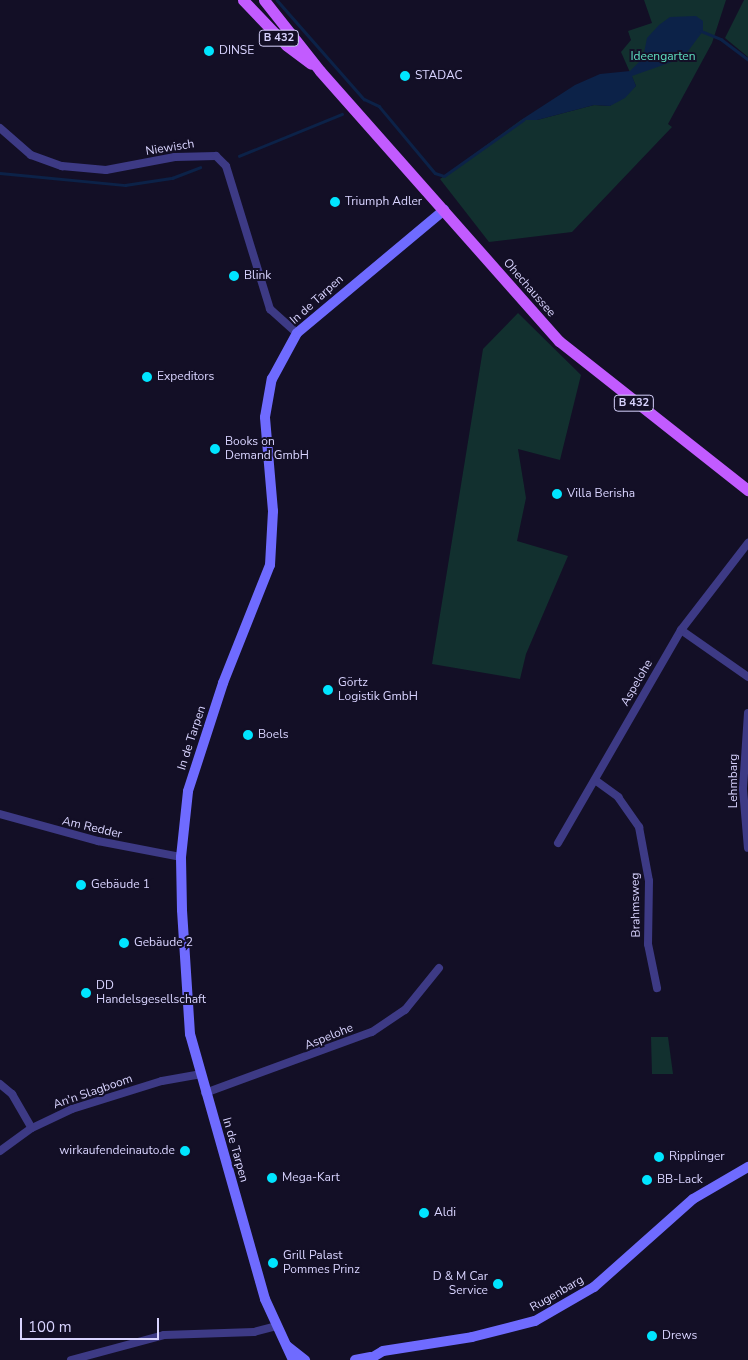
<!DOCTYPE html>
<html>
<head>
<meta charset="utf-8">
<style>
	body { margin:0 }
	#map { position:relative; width:748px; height:1360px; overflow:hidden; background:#130f26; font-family:"Nunito Sans",sans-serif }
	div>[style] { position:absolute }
	.green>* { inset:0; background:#12302f }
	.water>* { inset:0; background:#0c2248 }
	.stream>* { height:2.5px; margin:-1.25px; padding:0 1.25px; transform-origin:1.25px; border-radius:1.25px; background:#0c2248 }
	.street>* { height:8px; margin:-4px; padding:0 4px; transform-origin:4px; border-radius:4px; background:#3d3a85 }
	.secondary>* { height:10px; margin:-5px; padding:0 5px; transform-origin:5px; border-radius:5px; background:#6f6bff }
	.primary>* { height:11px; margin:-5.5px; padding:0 5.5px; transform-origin:5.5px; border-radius:5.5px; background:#c25bff }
	.dots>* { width:14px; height:14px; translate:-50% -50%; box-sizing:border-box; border:2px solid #130f26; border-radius:50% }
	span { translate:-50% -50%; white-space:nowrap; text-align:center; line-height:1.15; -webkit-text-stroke:4px #130f26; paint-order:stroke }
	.shield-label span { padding:1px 4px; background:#130f26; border:1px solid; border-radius:4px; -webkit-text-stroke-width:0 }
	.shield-label { font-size:11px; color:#d9d4ff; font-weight:700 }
	.poi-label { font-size:12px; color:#d9d4ff }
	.left { translate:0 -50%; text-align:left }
	.right { translate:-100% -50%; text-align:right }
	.park-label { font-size:12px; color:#5fe0c0 }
	.street-label { font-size:12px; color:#d9d4ff }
	.scale { position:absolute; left:20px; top:1318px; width:139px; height:22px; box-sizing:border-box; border:2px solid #d9d4ff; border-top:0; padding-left:6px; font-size:15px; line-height:18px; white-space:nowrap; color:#d9d4ff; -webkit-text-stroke:4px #130f26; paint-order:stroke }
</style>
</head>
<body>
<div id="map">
	<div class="green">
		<div style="clip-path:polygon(644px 0,726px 0,712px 43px,668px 124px,672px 127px,572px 232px,489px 242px,440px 179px,521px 120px,537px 120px,594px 105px,610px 106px,636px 86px,621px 52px,631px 40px,628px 31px,652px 23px)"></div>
		<div style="clip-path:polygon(744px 0,748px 0,748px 57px,725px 38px)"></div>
		<div style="clip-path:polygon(518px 313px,581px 375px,560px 460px,518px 449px,526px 498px,517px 541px,568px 556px,526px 654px,520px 679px,432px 664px,483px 349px)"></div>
		<div style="clip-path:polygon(651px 1037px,668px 1037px,673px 1074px,652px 1074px)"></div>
	</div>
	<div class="water">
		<div style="clip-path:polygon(696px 16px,703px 21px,703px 31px,683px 58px,632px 76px,636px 86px,625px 98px,610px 106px,594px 105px,537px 120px,521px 120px,575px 85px,600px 74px,630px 71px,643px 58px,647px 38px,659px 25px,670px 17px)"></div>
	</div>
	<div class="stream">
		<div style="left:277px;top:0;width:132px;rotate:48.7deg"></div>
		<div style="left:364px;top:99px;width:17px;rotate:25deg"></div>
		<div style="left:379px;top:106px;width:87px;rotate:50.1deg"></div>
		<div style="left:435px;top:173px;width:9px;rotate:18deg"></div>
		<div style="left:444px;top:176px;width:97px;rotate:-35.3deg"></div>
		<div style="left:701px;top:31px;width:22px;rotate:22deg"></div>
		<div style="left:721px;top:39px;width:34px;rotate:37deg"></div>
		<div style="left:239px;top:156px;width:111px;rotate:-22.2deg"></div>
		<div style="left:0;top:173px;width:126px;rotate:5.5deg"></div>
		<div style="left:125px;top:185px;width:48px;rotate:-8.5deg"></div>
		<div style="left:172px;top:178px;width:30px;rotate:-21deg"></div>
	</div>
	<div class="street">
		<div style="left:0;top:128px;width:41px;rotate:41.1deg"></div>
		<div style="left:31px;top:155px;width:33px;rotate:20deg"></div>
		<div style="left:62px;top:166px;width:44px;rotate:5.2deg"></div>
		<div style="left:106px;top:170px;width:70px;rotate:-10.7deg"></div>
		<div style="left:175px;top:157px;width:41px;rotate:-1.4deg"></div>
		<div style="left:216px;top:156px;width:14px;rotate:45deg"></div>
		<div style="left:226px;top:166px;width:150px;rotate:72.9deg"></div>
		<div style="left:270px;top:309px;width:36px;rotate:42deg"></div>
		<div style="left:681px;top:630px;width:82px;rotate:35deg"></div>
		<div style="left:748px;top:713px;width:76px;rotate:93.8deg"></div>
		<div style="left:743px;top:789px;width:59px;rotate:85.2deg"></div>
		<div style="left:595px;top:780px;width:29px;rotate:36deg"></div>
		<div style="left:618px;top:797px;width:37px;rotate:55deg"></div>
		<div style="left:639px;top:827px;width:55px;rotate:79.5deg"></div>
		<div style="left:649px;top:881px;width:63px;rotate:90.9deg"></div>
		<div style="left:648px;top:944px;width:45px;rotate:78.4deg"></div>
		<div style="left:0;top:814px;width:102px;rotate:15.4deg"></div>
		<div style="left:98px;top:841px;width:85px;rotate:10.9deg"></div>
		<div style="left:558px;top:843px;width:246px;rotate:-60deg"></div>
		<div style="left:681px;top:630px;width:110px;rotate:-52.4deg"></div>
		<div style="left:0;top:1084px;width:16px;rotate:40deg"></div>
		<div style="left:12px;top:1094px;width:39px;rotate:60deg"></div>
		<div style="left:205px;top:1093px;width:178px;rotate:-20.1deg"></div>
		<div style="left:372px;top:1032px;width:40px;rotate:-34deg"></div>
		<div style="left:405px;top:1010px;width:54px;rotate:-51deg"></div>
		<div style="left:0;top:1151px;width:39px;rotate:-36deg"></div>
		<div style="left:32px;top:1128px;width:44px;rotate:-25.4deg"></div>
		<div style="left:72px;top:1109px;width:94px;rotate:-17.3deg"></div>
		<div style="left:162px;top:1081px;width:40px;rotate:-10deg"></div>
		<div style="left:71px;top:1360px;width:96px;rotate:-15deg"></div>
		<div style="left:164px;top:1335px;width:90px;rotate:-1.9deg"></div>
		<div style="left:254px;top:1332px;width:23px;rotate:-15deg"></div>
	</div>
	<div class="secondary">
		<div style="left:287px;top:1346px;width:23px;rotate:38deg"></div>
		<div style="left:293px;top:1360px;width:67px;rotate:-114.7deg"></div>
		<div style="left:265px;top:1299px;width:275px;rotate:-105.8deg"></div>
		<div style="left:190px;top:1034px;width:124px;rotate:-93.7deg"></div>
		<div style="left:182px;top:910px;width:53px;rotate:-91.1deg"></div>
		<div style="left:181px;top:857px;width:66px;rotate:-83.9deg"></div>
		<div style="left:188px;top:791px;width:114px;rotate:-72deg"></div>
		<div style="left:223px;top:683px;width:127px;rotate:-68.3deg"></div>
		<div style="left:270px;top:565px;width:54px;rotate:-86.8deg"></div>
		<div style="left:273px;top:511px;width:94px;rotate:-94.9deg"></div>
		<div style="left:265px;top:417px;width:39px;rotate:-80deg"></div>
		<div style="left:272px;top:379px;width:52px;rotate:-61.5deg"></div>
		<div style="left:297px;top:333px;width:192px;rotate:-39.9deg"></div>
		<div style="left:355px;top:1360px;width:16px;rotate:-11deg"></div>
		<div style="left:368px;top:1360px;width:17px;rotate:-31deg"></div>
		<div style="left:383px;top:1351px;width:90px;rotate:-8.9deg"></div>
		<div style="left:472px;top:1337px;width:65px;rotate:-14.3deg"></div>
		<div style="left:535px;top:1321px;width:68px;rotate:-30deg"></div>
		<div style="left:594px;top:1287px;width:132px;rotate:-41.6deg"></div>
		<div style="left:693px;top:1199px;width:64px;rotate:-30.2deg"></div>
	</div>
	<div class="primary">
		<div style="left:243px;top:0;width:62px;rotate:46.3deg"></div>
		<div style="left:286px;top:45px;width:31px;rotate:37deg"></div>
		<div style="left:264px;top:0;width:90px;rotate:51.7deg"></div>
		<div style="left:320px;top:71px;width:361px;rotate:48.5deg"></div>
		<div style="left:559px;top:341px;width:241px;rotate:38.3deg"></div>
	</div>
	<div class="dots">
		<div style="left:209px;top:51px;background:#00e5ff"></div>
		<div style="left:405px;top:76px;background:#00e5ff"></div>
		<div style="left:335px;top:202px;background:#00e5ff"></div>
		<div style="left:234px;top:276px;background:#00e5ff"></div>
		<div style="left:147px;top:377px;background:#00e5ff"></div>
		<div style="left:215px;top:449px;background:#00e5ff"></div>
		<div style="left:557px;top:494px;background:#00e5ff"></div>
		<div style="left:328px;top:690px;background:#00e5ff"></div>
		<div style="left:248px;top:735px;background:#00e5ff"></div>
		<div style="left:81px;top:885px;background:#00e5ff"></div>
		<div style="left:124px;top:943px;background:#00e5ff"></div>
		<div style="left:86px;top:993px;background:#00e5ff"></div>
		<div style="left:185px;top:1151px;background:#00e5ff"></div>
		<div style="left:659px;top:1157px;background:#00e5ff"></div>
		<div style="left:272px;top:1178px;background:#00e5ff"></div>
		<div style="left:647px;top:1180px;background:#00e5ff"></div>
		<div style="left:424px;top:1213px;background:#00e5ff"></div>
		<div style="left:273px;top:1263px;background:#00e5ff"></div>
		<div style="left:498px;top:1284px;background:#00e5ff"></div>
		<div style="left:652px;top:1336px;background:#00e5ff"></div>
	</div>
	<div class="shield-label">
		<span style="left:279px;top:38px">B 432</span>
		<span style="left:634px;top:403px">B 432</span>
	</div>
	<div class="poi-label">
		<span class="left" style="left:219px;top:51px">DINSE</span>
		<span class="left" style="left:415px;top:76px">STADAC</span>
		<span class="left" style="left:345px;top:202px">Triumph Adler</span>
		<span class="left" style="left:244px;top:276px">Blink</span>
		<span class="left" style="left:157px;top:377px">Expeditors</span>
		<span class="left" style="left:225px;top:449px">Books on<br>Demand GmbH</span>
		<span class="left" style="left:567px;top:494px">Villa Berisha</span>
		<span class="left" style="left:338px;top:690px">Görtz<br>Logistik GmbH</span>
		<span class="left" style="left:258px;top:735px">Boels</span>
		<span class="left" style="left:91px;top:885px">Gebäude 1</span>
		<span class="left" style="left:134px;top:943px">Gebäude 2</span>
		<span class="left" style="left:96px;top:993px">DD<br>Handelsgesellschaft</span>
		<span class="right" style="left:175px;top:1151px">wirkaufendeinauto.de</span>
		<span class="left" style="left:669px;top:1157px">Ripplinger</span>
		<span class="left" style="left:282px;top:1178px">Mega-Kart</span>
		<span class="left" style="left:657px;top:1180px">BB-Lack</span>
		<span class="left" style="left:434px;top:1213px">Aldi</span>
		<span class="left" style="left:283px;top:1263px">Grill Palast<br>Pommes Prinz</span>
		<span class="right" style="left:488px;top:1284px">D &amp; M Car<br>Service</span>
		<span class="left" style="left:662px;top:1336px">Drews</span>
	</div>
	<div class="park-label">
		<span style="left:663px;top:57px">Ideengarten</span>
	</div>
	<div class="street-label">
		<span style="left:170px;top:148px;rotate:-9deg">Niewisch</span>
		<span style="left:529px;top:288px;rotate:49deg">Ohechaussee</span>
		<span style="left:317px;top:300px;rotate:-42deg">In de Tarpen</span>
		<span style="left:637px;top:683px;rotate:-60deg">Aspelohe</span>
		<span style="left:192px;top:738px;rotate:-72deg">In de Tarpen</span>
		<span style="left:734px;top:781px;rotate:-90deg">Lehmbarg</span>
		<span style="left:92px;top:828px;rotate:13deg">Am Redder</span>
		<span style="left:636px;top:905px;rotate:-91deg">Brahmsweg</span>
		<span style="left:329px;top:1037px;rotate:-22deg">Aspelohe</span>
		<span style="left:93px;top:1092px;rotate:-19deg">An'n Slagboom</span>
		<span style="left:235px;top:1150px;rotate:74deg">In de Tarpen</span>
		<span style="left:557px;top:1294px;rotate:-30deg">Rugenbarg</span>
	</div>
	<div class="scale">100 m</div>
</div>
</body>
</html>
